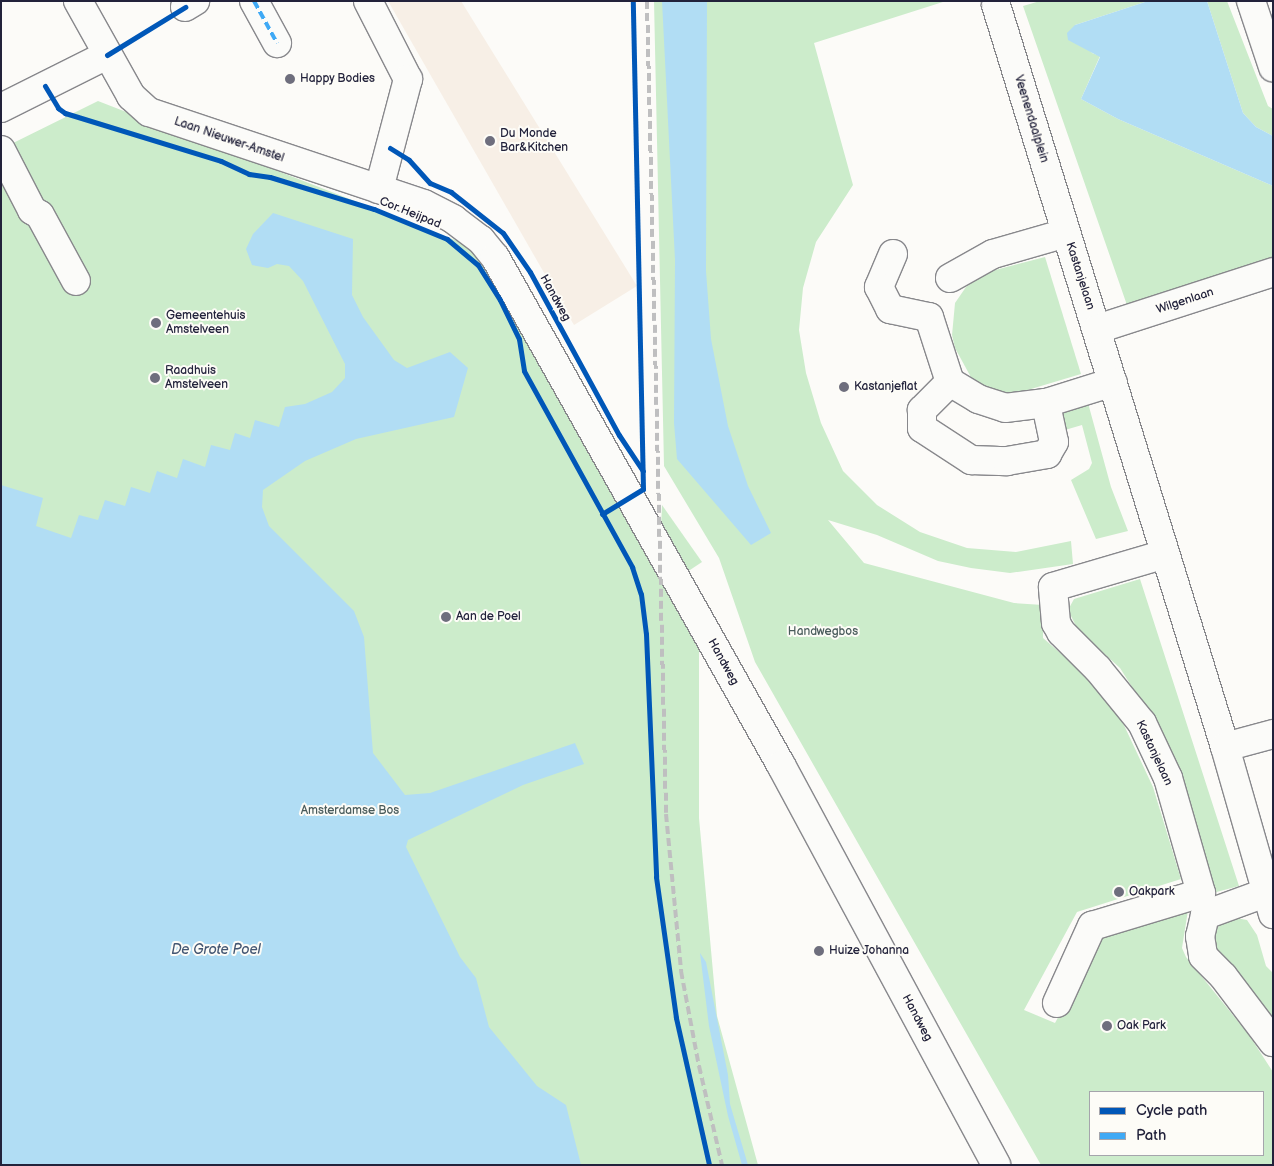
<!DOCTYPE html>
<html>
<head>
<meta charset="utf-8">
<style>
	body { margin:0 }
	#map { position:relative; width:1274px; height:1166px; overflow:hidden; background:#fcfbf8; font-family:"Balsamiq Sans",sans-serif }
	div>[style] { position:absolute }
	.built>* { inset:0; background:#f7efe6 }
	.green>* { inset:0; background:#cceccb }
	.water>* { inset:0; background:#b1ddf4 }
	.roads { filter:drop-shadow(1px 0 #88888c) drop-shadow(-1px 0 #88888c) drop-shadow(0 1px #88888c) drop-shadow(0 -1px #88888c) }
	.minor>* { height:28px; margin:-14px; padding:0 14px; transform-origin:14px; border-radius:14px; background:#fbfbf9 }
	.secondary>* { height:28px; margin:-14px; padding:0 14px; transform-origin:14px; border-radius:14px; background:#fbfbf9 }
	.rail>* { height:4px; margin-top:-2px; transform-origin:0; background:repeating-linear-gradient(90deg,#bfbfc0 0 8px,transparent 0 12px) }
	.quiet>* { height:4px; margin-top:-2px; transform-origin:0; background:repeating-linear-gradient(90deg,#3fa9f5 0 8px,transparent 0 12px) }
	.cycleway>* { height:5px; margin:-2.5px; padding:0 2.5px; transform-origin:2.5px; border-radius:2.5px; background:#0057b8 }
	.dots>* { width:14px; height:14px; translate:-50% -50%; box-sizing:border-box; border:2px solid #fdfcf7; border-radius:50% }
	span { translate:-50% -50%; white-space:nowrap; text-align:center; line-height:1.15; -webkit-text-stroke:4px #fdfcf7; paint-order:stroke }
	.poi-label { font-size:12px; color:#22223b }
	.left { translate:0 -50%; text-align:left }
	.street-label { font-size:12px; color:#22223b }
	.park-label { font-size:12px; color:#495b5b }
	.water-label { font-size:14px; color:#435672; font-style:italic }
	.frame { position:absolute; inset:0; border:2px solid #22223b; pointer-events:none }
	.legend { position:absolute; left:1089px; top:1091px; width:175px; height:65px; box-sizing:border-box; background:#fdfcf7; border:1px solid #a5a5ac; margin:0; padding:6px 9px; list-style:none; font-size:15px; color:#22223b }
	.legend li { display:flex; align-items:center; gap:10px; height:25px }
	.legend b { width:25px; border:1px solid #a5a5ac }
</style>
</head>
<body>
<div id="map">
	<div class="built">
		<div style="clip-path:polygon(388px 1px,461px 1px,637px 286px,574px 325px)"></div>
	</div>
	<div class="green">
		<div style="clip-path:polygon(evenodd,654px 1px,946px 1px,814px 43px,853px 185px,816px 242px,803px 288px,799px 330px,806px 373px,821px 423px,843px 471px,877px 505px,920px 532px,967px 548px,1016px 552px,1071px 541px,1073px 564px,1010px 573px,971px 568px,938px 561px,877px 535px,828px 520px,864px 563px,1014px 603px,1043px 605px,1043px 638px,1080px 670px,1122px 721px,1153px 787px,1181px 879px,1077px 912px,1024px 1010px,1055px 1023px,1105px 931px,1189px 904px,1182px 948px,1186px 957px,1249px 1035px,1273px 1072px,1273px 1165px,1041px 1165px,755px 662px,719px 558px,664px 466px,654px 1px,1090px 1092px,1263px 1092px,1263px 1155px,1090px 1155px,1090px 1092px)"></div>
		<div style="clip-path:polygon(1040px 1px,1148px 1px,1075px 25px,1092px 53px,1100px 56px,1081px 99px,1118px 119px,1273px 186px,1273px 260px,1128px 308px,1023px 6px)"></div>
		<div style="clip-path:polygon(1207px 1px,1227px 1px,1268px 106px,1273px 109px,1273px 136px,1256px 127px,1243px 113px)"></div>
		<div style="clip-path:polygon(98px 101px,473px 247px,699px 635px,699px 818px,717px 1016px,758px 1165px,1px 1165px,1px 149px)"></div>
		<div style="clip-path:polygon(1045px 257px,1081px 374px,1014px 394px,990px 389px,973px 381px,955px 348px,952px 335px,955px 303px,966px 287px,984px 273px)"></div>
		<div style="clip-path:polygon(1088px 403px,1111px 487px,1128px 531px,1096px 539px,1071px 480px,1089px 469px,1092px 463px,1082px 425px,1065px 430px,1059px 421px,1062px 411px)"></div>
		<div style="clip-path:polygon(662px 505px,702px 562px,687px 572px,661px 528px)"></div>
		<div style="clip-path:polygon(1140px 579px,1239px 886px,1209px 894px,1158px 728px,1120px 668px,1078px 630px,1068px 610px,1074px 599px)"></div>
		<div style="clip-path:polygon(1236px 918px,1247px 920px,1257px 935px,1266px 966px,1273px 973px,1273px 1026px,1211px 942px,1221px 921px)"></div>
	</div>
	<div class="water">
		<div style="clip-path:polygon(662px 1px,707px 1px,706px 271px,711px 339px,728px 426px,748px 486px,771px 533px,751px 545px,677px 459px,674px 423px,675px 260px)"></div>
		<div style="clip-path:polygon(1148px 1px,1207px 1px,1243px 113px,1256px 127px,1273px 136px,1273px 186px,1118px 119px,1081px 99px,1100px 57px,1068px 40px,1067px 33px,1075px 25px)"></div>
		<div style="clip-path:polygon(273px 213px,353px 239px,352px 295px,363px 317px,394px 360px,407px 368px,450px 352px,468px 368px,454px 417px,356px 439px,305px 461px,263px 490px,262px 507px,269px 526px,354px 611px,364px 637px,373px 753px,405px 795px,430px 793px,575px 743px,584px 764px,523px 785px,408px 840px,406px 847px,460px 957px,476px 978px,489px 1027px,537px 1086px,566px 1105px,581px 1165px,1px 1165px,1px 485px,43px 498px,36px 526px,71px 538px,79px 515px,98px 520px,105px 500px,125px 506px,131px 487px,150px 493px,157px 471px,177px 478px,183px 459px,205px 467px,211px 445px,230px 450px,235px 433px,250px 438px,255px 420px,279px 427px,285px 407px,305px 404px,332px 392px,345px 378px,345px 364px,303px 281px,289px 266px,277px 264px,268px 268px,252px 265px,246px 249px,253px 234px)"></div>
		<div style="clip-path:polygon(700px 953px,706px 962px,728px 1075px,730px 1104px,748px 1165px,742px 1165px,728px 1116px,709px 1026px)"></div>
	</div>
	<div class="roads">
		<div class="minor">
			<div style="left:254px;top:1px;width:48px;rotate:61.3deg"></div>
			<div style="left:368px;top:1px;width:88px;rotate:62.9deg"></div>
			<div style="left:408px;top:79px;width:114px;rotate:104.8deg"></div>
			<div style="left:1251px;top:1px;width:70px;rotate:71.6deg"></div>
			<div style="left:996px;top:5px;width:777px;rotate:72.85deg"></div>
			<div style="left:1225px;top:747px;width:174px;rotate:74deg"></div>
			<div style="left:185px;top:7px;width:12px;rotate:-31deg"></div>
			<div style="left:1px;top:108px;width:119px;rotate:-26.6deg"></div>
			<div style="left:1px;top:150px;width:68px;rotate:62.7deg"></div>
			<div style="left:32px;top:210px;width:9px;rotate:32deg"></div>
			<div style="left:40px;top:215px;width:75px;rotate:61.4deg"></div>
			<div style="left:893px;top:254px;width:36px;rotate:113deg"></div>
			<div style="left:879px;top:287px;width:25px;rotate:63deg"></div>
			<div style="left:890px;top:309px;width:40px;rotate:12deg"></div>
			<div style="left:929px;top:317px;width:68px;rotate:72.1deg"></div>
			<div style="left:950px;top:382px;width:33px;rotate:31deg"></div>
			<div style="left:978px;top:399px;width:28px;rotate:18deg"></div>
			<div style="left:1005px;top:408px;width:41px;rotate:-7deg"></div>
			<div style="left:1046px;top:403px;width:70px;rotate:-17.4deg"></div>
			<div style="left:950px;top:278px;width:49px;rotate:-29.2deg"></div>
			<div style="left:993px;top:254px;width:76px;rotate:-16deg"></div>
			<div style="left:1097px;top:329px;width:185px;rotate:-17.9deg"></div>
			<div style="left:950px;top:382px;width:40px;rotate:135deg"></div>
			<div style="left:922px;top:410px;width:18px;rotate:90deg"></div>
			<div style="left:922px;top:428px;width:59px;rotate:33.1deg"></div>
			<div style="left:971px;top:460px;width:36px;rotate:2deg"></div>
			<div style="left:1007px;top:461px;width:41px;rotate:-9.9deg"></div>
			<div style="left:1047px;top:454px;width:14px;rotate:-60deg"></div>
			<div style="left:1054px;top:442px;width:40px;rotate:-102deg"></div>
			<div style="left:1225px;top:747px;width:50px;rotate:-15.2deg"></div>
			<div style="left:1265px;top:893px;width:64px;rotate:159.9deg"></div>
			<div style="left:1205px;top:915px;width:22px;rotate:103deg"></div>
			<div style="left:1200px;top:936px;width:20px;rotate:81deg"></div>
			<div style="left:1203px;top:956px;width:28px;rotate:45deg"></div>
			<div style="left:1223px;top:976px;width:83px;rotate:52.9deg"></div>
			<div style="left:1057px;top:1003px;width:85px;rotate:-65.6deg"></div>
			<div style="left:1092px;top:926px;width:114px;rotate:-16.8deg"></div>
			<div style="left:1201px;top:893px;width:120px;rotate:-106deg"></div>
			<div style="left:1168px;top:778px;width:61px;rotate:-115.3deg"></div>
			<div style="left:1142px;top:723px;width:70px;rotate:-129.2deg"></div>
			<div style="left:1098px;top:669px;width:52px;rotate:-135deg"></div>
			<div style="left:1061px;top:632px;width:10px;rotate:-119deg"></div>
			<div style="left:1056px;top:623px;width:36px;rotate:-95deg"></div>
			<div style="left:1053px;top:587px;width:117px;rotate:-16.4deg"></div>
		</div>
		<div class="secondary">
			<div style="left:78px;top:1px;width:109px;rotate:60.8deg"></div>
			<div style="left:131px;top:96px;width:24px;rotate:42deg"></div>
			<div style="left:149px;top:112px;width:290px;rotate:18.5deg"></div>
			<div style="left:424px;top:204px;width:33px;rotate:27deg"></div>
			<div style="left:453px;top:219px;width:35px;rotate:37deg"></div>
			<div style="left:481px;top:240px;width:22px;rotate:51deg"></div>
			<div style="left:495px;top:257px;width:583px;rotate:60.62deg"></div>
			<div style="left:781px;top:765px;width:454px;rotate:61.7deg"></div>
		</div>
	</div>
	<div class="rail">
		<div style="left:647px;top:1px;width:813px;rotate:88.66deg"></div>
		<div style="left:666px;top:814px;width:158px;rotate:84.5deg"></div>
		<div style="left:681px;top:971px;width:97px;rotate:79.3deg"></div>
		<div style="left:699px;top:1066px;width:102px;rotate:76.9deg"></div>
	</div>
	<div class="quiet">
		<div style="left:254px;top:1px;width:48px;rotate:61.3deg"></div>
	</div>
	<div class="cycleway">
		<div style="left:107px;top:55px;width:92px;rotate:-31.6deg"></div>
		<div style="left:45px;top:86px;width:26px;rotate:59deg"></div>
		<div style="left:58px;top:108px;width:9px;rotate:36deg"></div>
		<div style="left:65px;top:113px;width:163px;rotate:17.1deg"></div>
		<div style="left:221px;top:161px;width:31px;rotate:25deg"></div>
		<div style="left:249px;top:174px;width:21px;rotate:8deg"></div>
		<div style="left:270px;top:177px;width:109px;rotate:17.1deg"></div>
		<div style="left:374px;top:209px;width:79px;rotate:22.3deg"></div>
		<div style="left:447px;top:239px;width:40px;rotate:40deg"></div>
		<div style="left:478px;top:265px;width:41px;rotate:57.8deg"></div>
		<div style="left:500px;top:300px;width:43px;rotate:64deg"></div>
		<div style="left:519px;top:339px;width:32px;rotate:81deg"></div>
		<div style="left:524px;top:371px;width:224px;rotate:61.1deg"></div>
		<div style="left:632px;top:567px;width:28px;rotate:72deg"></div>
		<div style="left:641px;top:594px;width:40px;rotate:82.9deg"></div>
		<div style="left:646px;top:634px;width:243px;rotate:87.6deg"></div>
		<div style="left:656px;top:877px;width:142px;rotate:81.9deg"></div>
		<div style="left:676px;top:1018px;width:151px;rotate:77.3deg"></div>
		<div style="left:390px;top:148px;width:22px;rotate:32deg"></div>
		<div style="left:409px;top:160px;width:31px;rotate:48deg"></div>
		<div style="left:430px;top:183px;width:23px;rotate:23deg"></div>
		<div style="left:451px;top:192px;width:66px;rotate:38.3deg"></div>
		<div style="left:503px;top:233px;width:47px;rotate:55.3deg"></div>
		<div style="left:530px;top:272px;width:186px;rotate:61.4deg"></div>
		<div style="left:619px;top:435px;width:43px;rotate:56.3deg"></div>
		<div style="left:602px;top:514px;width:48px;rotate:-31.4deg"></div>
		<div style="left:643px;top:489px;width:488px;rotate:-91.2deg"></div>
	</div>
	<div class="dots">
		<div style="left:290px;top:79px;background:#6e6e7d"></div>
		<div style="left:490px;top:141px;background:#6e6e7d"></div>
		<div style="left:156px;top:323px;background:#6e6e7d"></div>
		<div style="left:155px;top:378px;background:#6e6e7d"></div>
		<div style="left:844px;top:387px;background:#6e6e7d"></div>
		<div style="left:446px;top:617px;background:#6e6e7d"></div>
		<div style="left:1119px;top:892px;background:#6e6e7d"></div>
		<div style="left:819px;top:951px;background:#6e6e7d"></div>
		<div style="left:1107px;top:1026px;background:#6e6e7d"></div>
	</div>
	<div class="poi-label">
		<span class="left" style="left:300px;top:79px">Happy Bodies</span>
		<span class="left" style="left:500px;top:141px">Du Monde<br>Bar&amp;Kitchen</span>
		<span class="left" style="left:166px;top:323px">Gemeentehuis<br>Amstelveen</span>
		<span class="left" style="left:165px;top:378px">Raadhuis<br>Amstelveen</span>
		<span class="left" style="left:854px;top:387px">Kastanjeflat</span>
		<span class="left" style="left:456px;top:617px">Aan de Poel</span>
		<span class="left" style="left:1129px;top:892px">Oakpark</span>
		<span class="left" style="left:829px;top:951px">Huize Johanna</span>
		<span class="left" style="left:1117px;top:1026px">Oak Park</span>
	</div>
	<div class="street-label">
		<span style="left:1031px;top:119px;rotate:73deg">Veenendaalplein</span>
		<span style="left:229px;top:140px;rotate:19deg">Laan Nieuwer-Amstel</span>
		<span style="left:410px;top:213px;rotate:22deg">Cor Heijpad</span>
		<span style="left:1080px;top:276px;rotate:72deg">Kastanjelaan</span>
		<span style="left:555px;top:298px;rotate:61deg">Handweg</span>
		<span style="left:1185px;top:301px;rotate:-18deg">Wilgenlaan</span>
		<span style="left:723px;top:662px;rotate:61deg">Handweg</span>
		<span style="left:1154px;top:753px;rotate:65deg">Kastanjelaan</span>
		<span style="left:917px;top:1018px;rotate:62deg">Handweg</span>
	</div>
	<div class="park-label">
		<span style="left:823px;top:632px">Handwegbos</span>
		<span style="left:350px;top:811px">Amsterdamse Bos</span>
	</div>
	<div class="water-label">
		<span style="left:216px;top:950px">De Grote Poel</span>
	</div>
	<div class="frame"></div>
	<ul class="legend">
	<li><b style="height:6px;background:#0057b8"></b>Cycle path</li>
	<li><b style="height:6px;background:#3fa9f5"></b>Path</li>
	</ul>
</div>
</body>
</html>
